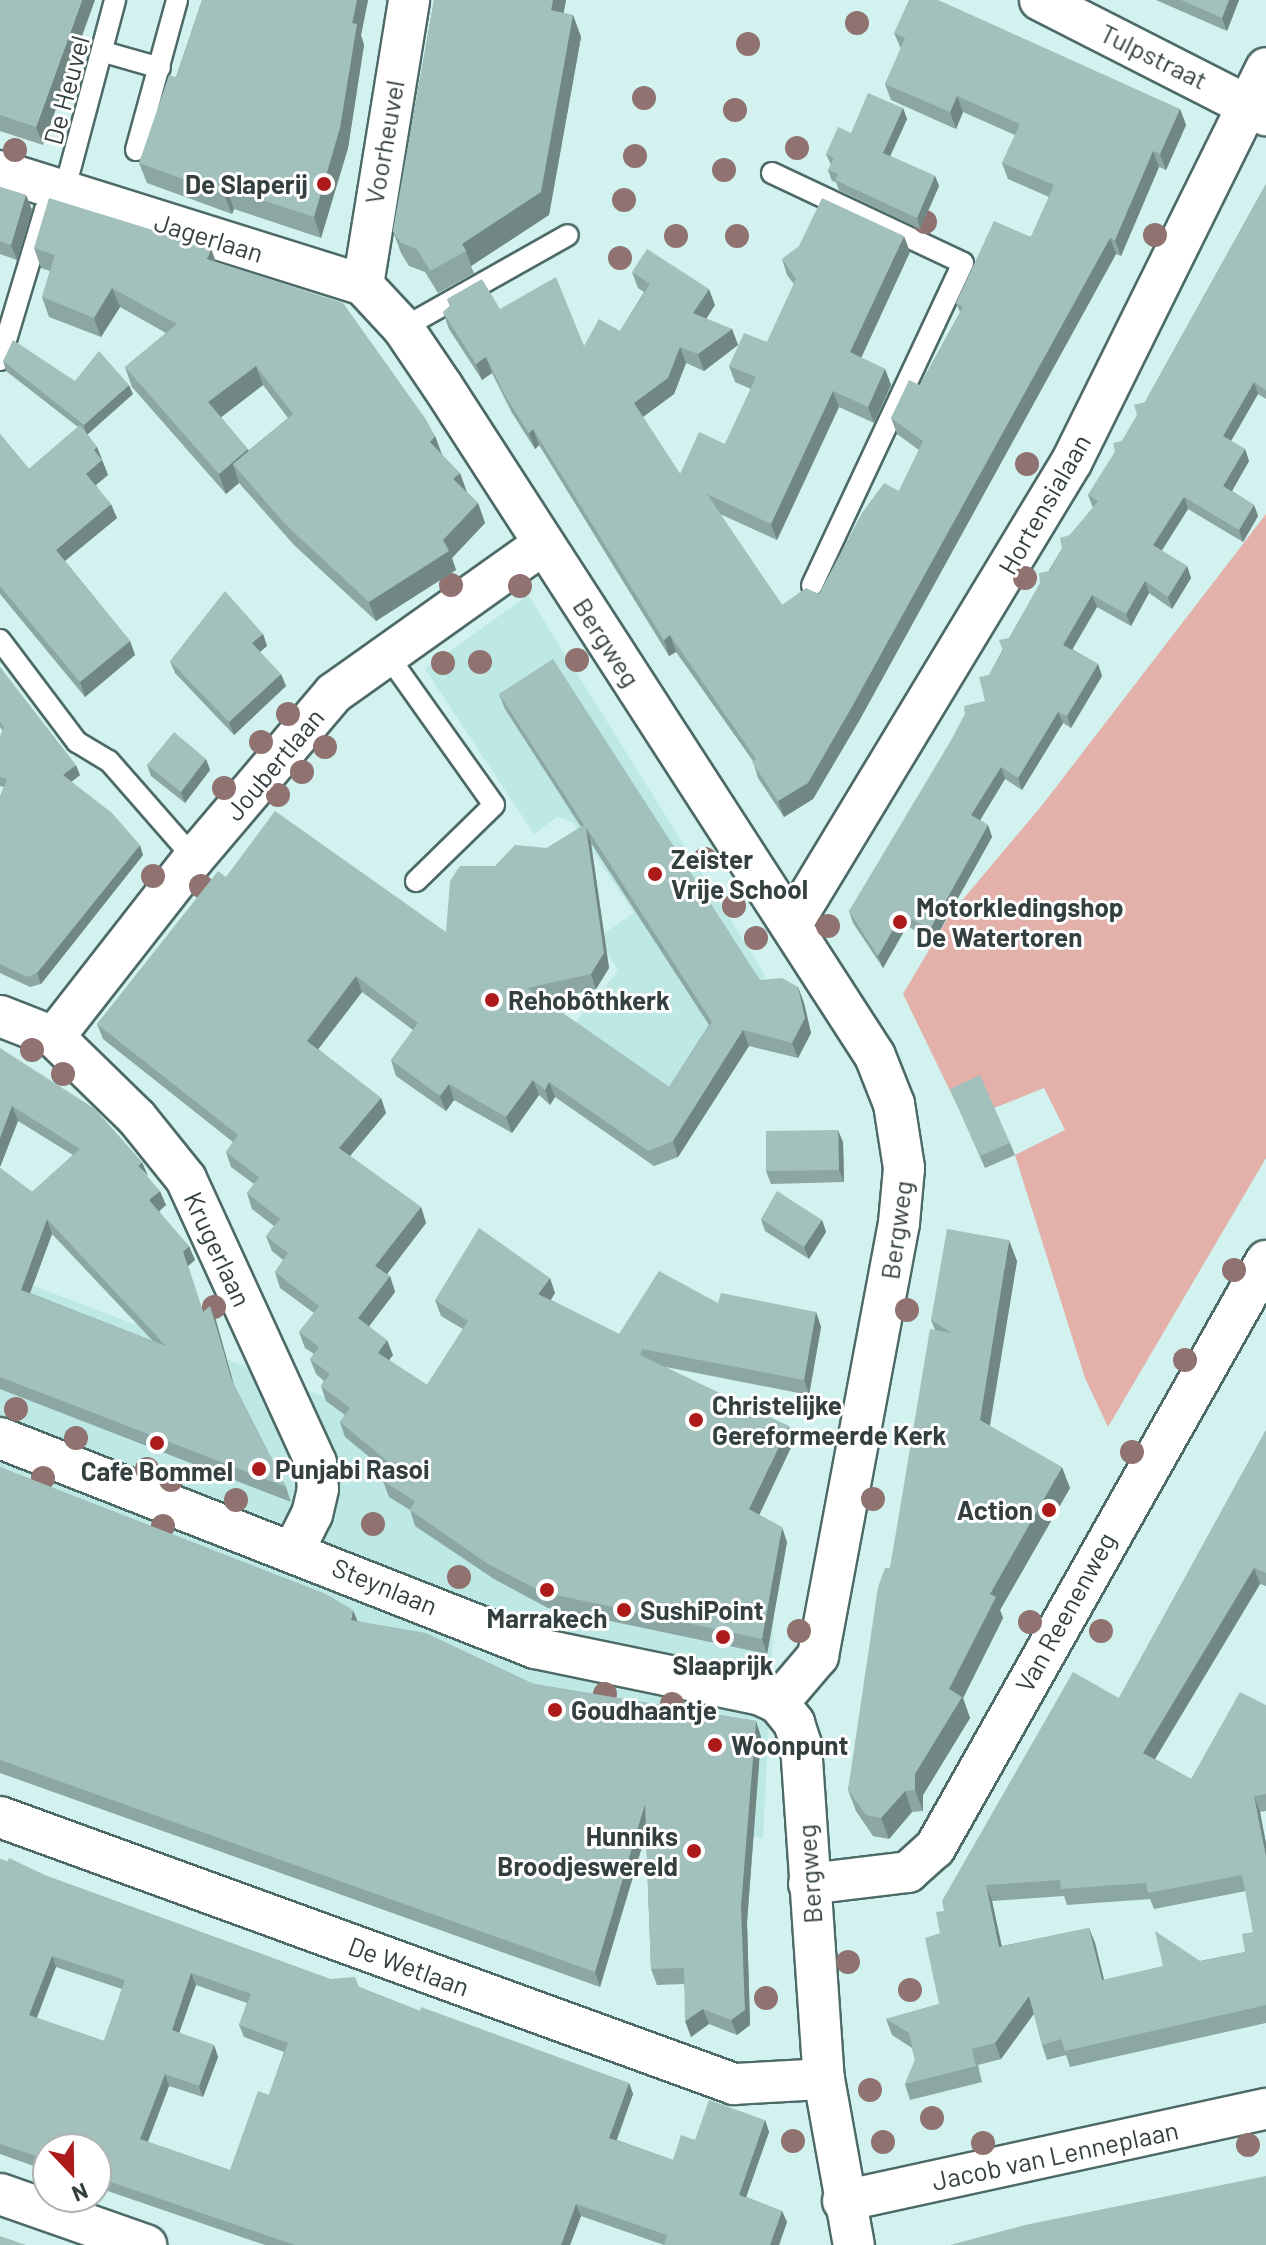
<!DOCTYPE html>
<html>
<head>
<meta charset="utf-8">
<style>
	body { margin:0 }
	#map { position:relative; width:1266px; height:2245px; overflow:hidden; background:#d1f2ee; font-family:Barlow,sans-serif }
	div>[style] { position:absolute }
	.built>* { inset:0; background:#bde8e3 }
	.green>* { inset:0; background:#e3b1aa }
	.roads { filter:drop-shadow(2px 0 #4d6a67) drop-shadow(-2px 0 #4d6a67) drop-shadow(0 2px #4d6a67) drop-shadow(0 -2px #4d6a67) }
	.lane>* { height:20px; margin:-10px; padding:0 10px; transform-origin:10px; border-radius:10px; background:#fff }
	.street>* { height:40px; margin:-20px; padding:0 20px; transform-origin:20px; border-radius:20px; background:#fff }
	.trees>* { width:24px; height:24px; margin:-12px; border-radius:50%; background:#907270 }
	.wall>* { inset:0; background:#8ba6a3 }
	.shaded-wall>* { inset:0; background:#718784 }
	.building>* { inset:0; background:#a2c1bd }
	.dots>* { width:22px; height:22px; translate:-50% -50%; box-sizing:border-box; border:4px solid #fff; border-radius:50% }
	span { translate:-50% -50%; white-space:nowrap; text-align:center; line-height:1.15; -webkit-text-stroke:6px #fff; paint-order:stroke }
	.street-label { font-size:26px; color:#33403f }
	.poi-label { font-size:26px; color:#33403f; font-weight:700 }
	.right { translate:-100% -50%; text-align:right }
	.left { translate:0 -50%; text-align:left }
	.north { position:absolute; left:32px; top:2133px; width:80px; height:80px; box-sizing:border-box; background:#fff; border:2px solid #adb3b2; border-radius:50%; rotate:158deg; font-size:22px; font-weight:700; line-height:32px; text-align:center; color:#33403f }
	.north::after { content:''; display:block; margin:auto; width:28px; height:36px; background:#ac1a19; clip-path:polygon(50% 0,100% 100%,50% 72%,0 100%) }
</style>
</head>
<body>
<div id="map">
	<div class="built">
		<div style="clip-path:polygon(528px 595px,765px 975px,716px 1054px,673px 1095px,573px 1026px,618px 971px,599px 937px,634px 913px,573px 822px,557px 817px,534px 834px,425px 669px)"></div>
		<div style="clip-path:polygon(0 1273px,776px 1569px,763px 1839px,0 1560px)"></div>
	</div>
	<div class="green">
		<div style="clip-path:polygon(1266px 514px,1266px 1158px,1108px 1427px,1085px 1378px,1015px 1155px,1065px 1130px,1044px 1088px,994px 1108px,955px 1101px,903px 994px,949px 916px,1043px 804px)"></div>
	</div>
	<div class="roads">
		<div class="lane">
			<div style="left:104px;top:52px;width:58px;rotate:15.9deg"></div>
			<div style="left:136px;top:150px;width:156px;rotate:-74.7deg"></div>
			<div style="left:772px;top:173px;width:211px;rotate:25.2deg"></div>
			<div style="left:963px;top:263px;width:356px;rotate:115.1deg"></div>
			<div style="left:403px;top:328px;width:189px;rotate:-29.4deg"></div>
			<div style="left:0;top:360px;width:157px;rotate:-73.3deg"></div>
			<div style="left:45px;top:210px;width:26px;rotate:-43deg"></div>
			<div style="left:64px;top:192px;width:199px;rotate:-75.1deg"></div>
			<div style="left:0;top:640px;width:128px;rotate:53deg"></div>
			<div style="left:77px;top:742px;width:37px;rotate:31deg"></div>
			<div style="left:109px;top:761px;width:129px;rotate:48.8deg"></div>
			<div style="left:386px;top:653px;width:186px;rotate:54.6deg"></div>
			<div style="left:494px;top:805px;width:109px;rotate:135.7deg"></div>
		</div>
		<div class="street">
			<div style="left:1040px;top:0;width:254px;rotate:27deg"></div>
			<div style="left:0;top:171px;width:380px;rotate:17.4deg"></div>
			<div style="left:363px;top:285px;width:59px;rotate:47.1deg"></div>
			<div style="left:403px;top:328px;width:71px;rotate:55.9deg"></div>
			<div style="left:443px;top:387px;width:796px;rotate:57.15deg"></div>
			<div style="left:875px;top:1056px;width:52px;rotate:68.4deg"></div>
			<div style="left:894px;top:1104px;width:65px;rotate:81.1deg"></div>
			<div style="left:904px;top:1168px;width:55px;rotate:95.2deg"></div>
			<div style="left:899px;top:1223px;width:441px;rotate:100.6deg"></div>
			<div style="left:818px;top:1656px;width:62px;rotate:130.4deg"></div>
			<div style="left:363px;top:285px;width:289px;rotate:-80.8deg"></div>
			<div style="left:792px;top:924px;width:541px;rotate:-58.84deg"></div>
			<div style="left:1072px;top:461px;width:438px;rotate:-63.7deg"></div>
			<div style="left:0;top:1016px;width:58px;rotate:21.3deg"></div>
			<div style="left:54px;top:1037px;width:116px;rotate:44.3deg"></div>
			<div style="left:137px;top:1118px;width:78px;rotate:51.2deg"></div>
			<div style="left:186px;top:1179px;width:312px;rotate:65.4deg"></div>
			<div style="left:316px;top:1463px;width:26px;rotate:86deg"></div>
			<div style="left:318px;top:1489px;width:26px;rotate:103deg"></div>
			<div style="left:312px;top:1514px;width:42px;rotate:116.6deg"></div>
			<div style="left:54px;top:1037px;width:227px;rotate:-52deg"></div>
			<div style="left:194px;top:858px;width:216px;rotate:-49.7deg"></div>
			<div style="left:334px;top:693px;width:257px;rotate:-35.4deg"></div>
			<div style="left:0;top:1438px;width:575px;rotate:21.43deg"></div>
			<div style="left:535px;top:1648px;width:231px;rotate:11.7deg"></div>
			<div style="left:761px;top:1695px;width:19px;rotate:25deg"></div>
			<div style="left:778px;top:1703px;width:26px;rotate:51deg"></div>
			<div style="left:794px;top:1723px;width:23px;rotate:72deg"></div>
			<div style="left:801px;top:1745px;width:335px;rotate:86.1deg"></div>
			<div style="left:824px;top:2079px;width:169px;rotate:79.8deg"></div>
			<div style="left:0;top:1817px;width:781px;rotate:19.99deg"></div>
			<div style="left:734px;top:2084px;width:90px;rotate:-3.2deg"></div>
			<div style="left:809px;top:1884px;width:100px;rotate:-6.9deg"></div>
			<div style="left:908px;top:1872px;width:36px;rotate:-42deg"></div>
			<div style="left:935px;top:1848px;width:674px;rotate:-60.58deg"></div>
			<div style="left:0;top:2194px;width:155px;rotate:19.3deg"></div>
			<div style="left:843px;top:2201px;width:433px;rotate:-12.3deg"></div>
		</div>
	</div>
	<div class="trees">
		<div style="left:857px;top:23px"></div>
		<div style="left:748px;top:44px"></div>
		<div style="left:644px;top:98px"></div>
		<div style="left:735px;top:110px"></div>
		<div style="left:797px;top:148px"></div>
		<div style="left:15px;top:150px"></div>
		<div style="left:635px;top:156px"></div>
		<div style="left:724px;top:170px"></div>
		<div style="left:624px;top:200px"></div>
		<div style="left:925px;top:222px"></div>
		<div style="left:1155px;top:235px"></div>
		<div style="left:676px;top:236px"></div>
		<div style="left:737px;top:236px"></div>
		<div style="left:620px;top:258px"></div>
		<div style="left:1027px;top:464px"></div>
		<div style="left:1025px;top:578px"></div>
		<div style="left:451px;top:585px"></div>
		<div style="left:520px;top:586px"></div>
		<div style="left:577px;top:660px"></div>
		<div style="left:480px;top:662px"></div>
		<div style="left:443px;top:663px"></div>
		<div style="left:288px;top:714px"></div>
		<div style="left:261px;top:742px"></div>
		<div style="left:325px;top:747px"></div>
		<div style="left:302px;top:772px"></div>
		<div style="left:224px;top:788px"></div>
		<div style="left:278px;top:795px"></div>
		<div style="left:705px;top:859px"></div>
		<div style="left:153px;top:876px"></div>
		<div style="left:201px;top:886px"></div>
		<div style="left:734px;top:906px"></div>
		<div style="left:828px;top:926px"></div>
		<div style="left:756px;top:938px"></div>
		<div style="left:32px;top:1050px"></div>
		<div style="left:63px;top:1074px"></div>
		<div style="left:1234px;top:1270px"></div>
		<div style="left:214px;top:1307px"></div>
		<div style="left:907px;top:1310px"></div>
		<div style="left:1185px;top:1360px"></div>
		<div style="left:16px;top:1409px"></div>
		<div style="left:76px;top:1438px"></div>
		<div style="left:1132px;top:1452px"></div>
		<div style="left:147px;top:1469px"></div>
		<div style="left:43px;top:1478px"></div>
		<div style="left:171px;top:1480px"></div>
		<div style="left:873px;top:1499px"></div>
		<div style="left:236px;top:1500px"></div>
		<div style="left:373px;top:1524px"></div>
		<div style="left:163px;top:1526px"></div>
		<div style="left:459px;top:1577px"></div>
		<div style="left:1030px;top:1622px"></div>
		<div style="left:799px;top:1631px"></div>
		<div style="left:1101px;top:1631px"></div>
		<div style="left:605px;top:1694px"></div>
		<div style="left:672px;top:1704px"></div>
		<div style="left:848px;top:1962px"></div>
		<div style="left:910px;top:1990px"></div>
		<div style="left:766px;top:1998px"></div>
		<div style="left:870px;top:2090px"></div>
		<div style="left:932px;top:2118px"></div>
		<div style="left:793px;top:2141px"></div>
		<div style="left:883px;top:2142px"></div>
		<div style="left:983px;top:2143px"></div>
		<div style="left:1248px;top:2145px"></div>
	</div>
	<div class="wall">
		<div style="clip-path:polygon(0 0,43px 145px,0 131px)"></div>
		<div style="clip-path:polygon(202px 0,368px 0,361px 35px,364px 45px,348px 148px,321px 238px,234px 209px,232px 214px,147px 183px,139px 163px,176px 77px)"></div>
		<div style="clip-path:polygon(434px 0,566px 0,563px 13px,573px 15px,581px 37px,549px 215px,471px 266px,474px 273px,438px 293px,425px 272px,409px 266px,401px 253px,393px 231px)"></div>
		<div style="clip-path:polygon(1156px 0,1239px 0,1227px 31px)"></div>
		<div style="clip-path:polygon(894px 33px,1180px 109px,1186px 125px,1166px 170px,1159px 167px,1121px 256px,1116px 254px,859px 721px,813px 799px,784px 817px,758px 778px,753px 761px,676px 652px,669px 656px,539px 445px,535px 449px,512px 413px,492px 373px,482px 380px,449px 329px,443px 312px,450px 306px,447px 299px,500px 309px,584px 346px,620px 331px,644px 292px,638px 288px,632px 272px,715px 305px,706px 319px,732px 329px,738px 345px,704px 371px,686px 363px,674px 394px,643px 417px,680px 474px,725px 444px,751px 389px,735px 382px,729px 366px,767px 342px,794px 284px,787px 275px,782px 259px,910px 252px,861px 358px,885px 369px,891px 385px,874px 423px,839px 407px,777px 540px,720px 514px,782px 605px,819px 594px,899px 491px,919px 450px,897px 434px,891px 418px,920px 385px,960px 312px,956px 303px,1031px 237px,1049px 197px,1008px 179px,1002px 163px,1015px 135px,963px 112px,956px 129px,891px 100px,885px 84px,901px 49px)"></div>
		<div style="clip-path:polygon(903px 108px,907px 119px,890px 156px,935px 176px,939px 186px,920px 229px,839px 190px,836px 182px,832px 181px,828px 170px,831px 165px,826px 154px,851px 133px)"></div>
		<div style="clip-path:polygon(1266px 184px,1266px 399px,1258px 394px,1231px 441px,1245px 449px,1249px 461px,1232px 491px,1254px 505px,1258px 516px,1243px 542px,1188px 509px,1162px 551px,1187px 566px,1191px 578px,1172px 609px,1149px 593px,1131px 626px,1097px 607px,1072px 649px,1098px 664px,1102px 676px,1071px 728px,1063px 723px,1022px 790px,1005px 779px,980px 820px,988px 825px,992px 837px,934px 941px,907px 926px,883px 968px,853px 923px,849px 911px,985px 701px,989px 675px,1009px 638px,1070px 535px,1093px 508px,1088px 495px,1122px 441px,1145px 402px)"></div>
		<div style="clip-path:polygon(0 187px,26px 195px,32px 210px,17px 260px,0 254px)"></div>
		<div style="clip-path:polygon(evenodd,34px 248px,216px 262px,435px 436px,442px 454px,467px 492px,478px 503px,485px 523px,452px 558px,456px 570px,376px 621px,294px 545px,239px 483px,226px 494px,132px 387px,125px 367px,166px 333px,120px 307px,101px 337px,49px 317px,42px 297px,50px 271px,41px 268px,34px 248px,263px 385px,288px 418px,248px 451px,221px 417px,263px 385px)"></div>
		<div style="clip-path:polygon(3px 361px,75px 381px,133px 394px,87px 434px,97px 447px,108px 475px,96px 485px,117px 518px,65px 561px,130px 641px,135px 655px,85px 697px,0 594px,0 434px,29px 469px,78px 427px,6px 371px)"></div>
		<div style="clip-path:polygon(263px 634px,267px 646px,260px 652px,286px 686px,234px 735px,175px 673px,170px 661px)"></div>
		<div style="clip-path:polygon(0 667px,80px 775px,71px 782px,143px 855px,41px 984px,30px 987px,0 973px,0 797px,4px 787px,0 786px,0 737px,3px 731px,0 727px)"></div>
		<div style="clip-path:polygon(evenodd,499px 694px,760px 980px,798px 987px,804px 1003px,811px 1033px,798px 1058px,749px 1046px,678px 1157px,654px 1166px,555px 1097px,550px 1105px,539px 1095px,512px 1133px,454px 1100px,446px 1111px,396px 1076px,391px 1060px,413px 1030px,362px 992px,318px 1049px,381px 1098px,386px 1113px,350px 1156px,421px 1207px,426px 1223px,387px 1274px,390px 1276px,395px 1292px,369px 1326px,393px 1355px,389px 1360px,427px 1385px,463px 1329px,441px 1316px,435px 1300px,555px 1293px,551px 1300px,619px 1334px,718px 1303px,816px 1312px,821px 1327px,809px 1395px,666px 1367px,794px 1441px,759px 1515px,787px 1542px,767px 1654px,548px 1608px,494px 1579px,415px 1526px,410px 1510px,389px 1497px,383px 1481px,389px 1473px,345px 1437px,340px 1422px,345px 1415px,326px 1401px,321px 1386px,324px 1381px,316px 1374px,310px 1359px,314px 1354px,305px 1348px,299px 1332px,314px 1313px,280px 1288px,275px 1272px,283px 1260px,272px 1251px,266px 1236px,274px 1226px,252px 1209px,247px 1193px,254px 1184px,231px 1167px,226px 1152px,233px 1142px,103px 1039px,97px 1024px,226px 877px,446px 932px,495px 866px,547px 848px,581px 827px,505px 709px,499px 694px,591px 843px,709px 1025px,669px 1087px,545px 1001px,596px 989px,609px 968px,591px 843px)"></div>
		<div style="clip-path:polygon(206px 759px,210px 770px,185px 803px,151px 776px,147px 765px)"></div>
		<div style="clip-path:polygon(evenodd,0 1048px,147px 1176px,166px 1205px,159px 1211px,195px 1260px,188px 1266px,203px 1312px,210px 1306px,233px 1383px,286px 1487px,291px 1502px,0 1389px,0 1168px,32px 1192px,73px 1155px,18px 1121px,0 1167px,0 1048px,52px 1234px,153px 1341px,30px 1293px,52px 1234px)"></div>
		<div style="clip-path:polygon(950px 1089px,1010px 1143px,1015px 1155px,985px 1168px)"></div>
		<div style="clip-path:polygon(843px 1142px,844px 1182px,771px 1184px,766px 1171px)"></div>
		<div style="clip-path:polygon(761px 1219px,822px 1220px,826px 1232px,809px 1259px,765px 1231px)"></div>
		<div style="clip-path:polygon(1017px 1261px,990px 1426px,1070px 1488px,1000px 1610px,1003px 1618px,963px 1698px,970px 1718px,923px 1795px,923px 1811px,912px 1812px,889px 1839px,873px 1836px,856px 1811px,848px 1790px,935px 1330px,931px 1320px)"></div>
		<div style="clip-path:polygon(evenodd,1266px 1430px,1266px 1586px,1260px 1584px,1155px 1759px,1191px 1779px,1266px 1705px,1266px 1811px,1260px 1812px,1266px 1844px,1266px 2023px,1070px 2067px,1066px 2055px,1047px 2060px,1042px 2045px,1034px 2014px,1001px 2059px,978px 2065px,982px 2082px,910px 2100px,905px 2084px,915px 2060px,912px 2048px,892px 2035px,886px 2019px,939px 2004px,940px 1933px,944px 1911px,1119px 1698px,1266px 1430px,1246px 1891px,1253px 1932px,1245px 1952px,1104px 1980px,1095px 1943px,1089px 1928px,1002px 1946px,992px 1901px,1064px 1896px,1067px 1905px,1150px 1899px,1154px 1909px,1246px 1891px)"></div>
		<div style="clip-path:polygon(0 1467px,358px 1621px,534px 1684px,756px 1721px,761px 1737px,747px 1922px,750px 2025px,737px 2035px,709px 2024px,691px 2037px,684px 1984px,657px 1985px,651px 1969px,646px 1834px,600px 1987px,0 1773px)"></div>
		<div style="clip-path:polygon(evenodd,0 1859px,330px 1979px,359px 1987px,420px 2011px,629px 2083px,633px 2094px,617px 2140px,673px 2160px,695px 2140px,765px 2120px,769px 2132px,746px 2197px,782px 2211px,787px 2222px,779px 2245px,664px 2245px,581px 2216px,570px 2245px,265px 2245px,96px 2187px,96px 2149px,48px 2149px,48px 2171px,0 2154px,0 1859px,56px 1967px,122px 1989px,104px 2041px,37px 2018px,56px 1967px,0 1859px,196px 1985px,247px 2003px,239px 2025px,244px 2037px,284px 2052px,269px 2095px,230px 2170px,148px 2142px,169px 2086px,203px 2097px,218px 2057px,214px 2045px,179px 2033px,196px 1985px)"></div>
	</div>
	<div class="shaded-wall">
		<div style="clip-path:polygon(82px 0,95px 0,43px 145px,36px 127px)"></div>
		<div style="clip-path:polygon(357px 0,368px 0,361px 35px,364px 45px,348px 148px,321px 238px,314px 217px)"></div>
		<div style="clip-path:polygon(553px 0,566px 0,560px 33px,551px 10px)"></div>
		<div style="clip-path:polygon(1229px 0,1239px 0,1227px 31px,1222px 18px)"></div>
		<div style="clip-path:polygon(573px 15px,581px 37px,549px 215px,471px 266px,466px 251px,462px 244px)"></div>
		<div style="clip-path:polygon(957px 96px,963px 112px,956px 129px,950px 112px)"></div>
		<div style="clip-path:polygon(903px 108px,907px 119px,887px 163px,883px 153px)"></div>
		<div style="clip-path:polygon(1180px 109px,1186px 125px,1166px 170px,1160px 154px)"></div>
		<div style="clip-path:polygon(1153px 151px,1159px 167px,1121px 256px,1115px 240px)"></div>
		<div style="clip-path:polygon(935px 176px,939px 186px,920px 229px,917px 218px)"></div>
		<div style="clip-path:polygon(226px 188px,234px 209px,232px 214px,224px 194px)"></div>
		<div style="clip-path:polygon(26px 195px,32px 210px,17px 260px,11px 245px)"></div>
		<div style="clip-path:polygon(904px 236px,910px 252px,856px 369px,850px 352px)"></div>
		<div style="clip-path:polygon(1110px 238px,1116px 254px,859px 721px,813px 799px,784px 817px,778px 801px)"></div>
		<div style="clip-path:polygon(211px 248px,218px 268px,207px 259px)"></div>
		<div style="clip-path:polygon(112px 288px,120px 307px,101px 337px,94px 318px)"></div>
		<div style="clip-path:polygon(709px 289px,715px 305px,699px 330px,693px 313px)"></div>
		<div style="clip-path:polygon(732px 329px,738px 345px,704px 371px,698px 354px)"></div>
		<div style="clip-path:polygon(680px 347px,686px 363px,674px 394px,640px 419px,634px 403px)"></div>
		<div style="clip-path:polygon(486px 357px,492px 373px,482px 380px,476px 364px)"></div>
		<div style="clip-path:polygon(256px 366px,263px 385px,215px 422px,208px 402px)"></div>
		<div style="clip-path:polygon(885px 369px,891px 385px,874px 423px,868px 407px)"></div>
		<div style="clip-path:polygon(1254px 382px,1258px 394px,1227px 448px,1223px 436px)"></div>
		<div style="clip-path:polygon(129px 385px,133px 394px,87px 435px,84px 425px)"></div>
		<div style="clip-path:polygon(833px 391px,839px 407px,777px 540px,771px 524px)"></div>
		<div style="clip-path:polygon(533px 429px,539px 445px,535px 449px,529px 433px)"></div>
		<div style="clip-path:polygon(435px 436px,442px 456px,430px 442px)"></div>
		<div style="clip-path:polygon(97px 447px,108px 475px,92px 488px,86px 474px,94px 450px)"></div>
		<div style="clip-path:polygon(248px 449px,255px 469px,233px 464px,239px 483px,226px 494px,219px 474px)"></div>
		<div style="clip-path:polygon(1245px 449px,1249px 461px,1228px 498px,1223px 486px)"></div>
		<div style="clip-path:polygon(460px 473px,467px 492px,453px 479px)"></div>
		<div style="clip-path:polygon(1184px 497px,1188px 509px,1157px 557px,1153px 545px)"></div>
		<div style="clip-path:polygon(478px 503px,485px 523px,452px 558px,456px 570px,376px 621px,369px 602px,443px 540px)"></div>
		<div style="clip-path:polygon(111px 504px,117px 518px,61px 564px,56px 550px)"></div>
		<div style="clip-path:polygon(1254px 505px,1258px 516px,1243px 542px,1239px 530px)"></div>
		<div style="clip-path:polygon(1187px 566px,1191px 578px,1172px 609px,1168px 597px)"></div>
		<div style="clip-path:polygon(1145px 581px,1149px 593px,1131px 626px,1126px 614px)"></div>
		<div style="clip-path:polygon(1092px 595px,1097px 607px,1068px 657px,1063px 645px)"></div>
		<div style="clip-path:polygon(263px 634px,267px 646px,256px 655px,252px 643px)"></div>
		<div style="clip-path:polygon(670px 635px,676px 652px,669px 656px,664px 640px)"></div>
		<div style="clip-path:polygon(130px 641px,135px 655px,85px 697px,80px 682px)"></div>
		<div style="clip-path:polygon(1098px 664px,1102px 676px,1071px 728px,1067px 716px)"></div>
		<div style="clip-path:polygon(281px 674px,286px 686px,234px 735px,229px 722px)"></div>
		<div style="clip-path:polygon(1058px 712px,1063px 723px,1022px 790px,1018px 778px)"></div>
		<div style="clip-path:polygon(206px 759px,210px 770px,185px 803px,181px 792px)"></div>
		<div style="clip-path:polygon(76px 765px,80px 775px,66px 786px,63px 775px)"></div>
		<div style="clip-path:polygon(1001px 767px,1005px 779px,976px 827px,971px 815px)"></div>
		<div style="clip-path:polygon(988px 825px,992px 837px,934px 941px,930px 929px)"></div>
		<div style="clip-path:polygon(586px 827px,591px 843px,609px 968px,596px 989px,591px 974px)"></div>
		<div style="clip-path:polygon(140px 845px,143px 855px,41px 984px,37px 973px)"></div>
		<div style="clip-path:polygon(902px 914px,907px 926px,883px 968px,878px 956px)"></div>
		<div style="clip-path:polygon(356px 976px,362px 992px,313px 1056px,307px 1041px)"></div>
		<div style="clip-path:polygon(798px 987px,804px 1003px,811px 1033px,798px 1058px,792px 1043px)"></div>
		<div style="clip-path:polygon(743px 1030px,749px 1046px,678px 1157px,673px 1141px)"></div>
		<div style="clip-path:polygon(533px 1080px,539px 1095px,512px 1133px,506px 1117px)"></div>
		<div style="clip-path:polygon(549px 1082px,555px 1097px,550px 1105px,545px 1090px)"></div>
		<div style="clip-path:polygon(449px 1084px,454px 1100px,446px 1111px,440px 1096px)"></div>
		<div style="clip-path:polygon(381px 1098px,386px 1113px,344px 1163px,339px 1148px)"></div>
		<div style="clip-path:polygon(12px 1106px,18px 1121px,0 1167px,0 1138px)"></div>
		<div style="clip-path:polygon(838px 1130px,843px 1142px,844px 1182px,839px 1170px)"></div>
		<div style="clip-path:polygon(142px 1162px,148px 1176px,138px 1166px)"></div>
		<div style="clip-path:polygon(160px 1191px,166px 1205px,155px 1215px,149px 1200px)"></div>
		<div style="clip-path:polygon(421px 1207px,426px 1223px,381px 1282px,375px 1266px)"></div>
		<div style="clip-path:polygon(47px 1219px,52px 1234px,26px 1304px,21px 1290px)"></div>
		<div style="clip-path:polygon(822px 1220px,826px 1232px,809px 1259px,804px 1247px)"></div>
		<div style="clip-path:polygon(1009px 1240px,1017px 1261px,987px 1441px,980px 1420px)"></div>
		<div style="clip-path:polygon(189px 1246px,195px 1260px,188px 1266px,183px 1252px)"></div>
		<div style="clip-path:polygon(390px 1276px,395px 1292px,364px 1333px,358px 1318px)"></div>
		<div style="clip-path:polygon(550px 1278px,555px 1293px,544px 1309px,538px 1294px)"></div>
		<div style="clip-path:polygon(210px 1306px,216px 1320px,236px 1392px,231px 1378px)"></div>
		<div style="clip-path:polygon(816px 1312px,821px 1327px,809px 1395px,804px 1380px)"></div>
		<div style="clip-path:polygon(387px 1340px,393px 1355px,383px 1368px,378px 1353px)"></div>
		<div style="clip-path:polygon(789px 1426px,794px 1441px,755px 1524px,749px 1509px)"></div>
		<div style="clip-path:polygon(1062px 1467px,1070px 1488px,1000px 1610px,1003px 1618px,963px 1698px,970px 1718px,923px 1795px,923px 1811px,915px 1790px,915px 1774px,949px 1689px,990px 1594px)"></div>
		<div style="clip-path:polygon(782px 1527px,787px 1542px,767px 1654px,762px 1639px)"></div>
		<div style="clip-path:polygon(1254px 1568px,1260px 1584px,1149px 1769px,1143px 1753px)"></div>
		<div style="clip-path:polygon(353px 1610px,359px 1625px,351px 1620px)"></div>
		<div style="clip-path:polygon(756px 1721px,761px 1737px,747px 1922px,750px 2025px,737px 2035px,731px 2020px)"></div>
		<div style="clip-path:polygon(905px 1791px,912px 1812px,889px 1839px,881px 1818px)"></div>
		<div style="clip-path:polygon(1254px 1796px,1260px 1812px,1266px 1844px,1266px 1857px)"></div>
		<div style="clip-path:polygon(645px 1804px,650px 1819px,600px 1987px,595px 1972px)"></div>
		<div style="clip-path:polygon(986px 1885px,992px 1901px,1005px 1963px,999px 1947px)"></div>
		<div style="clip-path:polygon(1089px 1928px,1095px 1943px,1108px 1996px,1102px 1980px)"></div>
		<div style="clip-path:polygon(52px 1956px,56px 1967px,33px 2027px,29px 2015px)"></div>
		<div style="clip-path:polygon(191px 1973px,196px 1985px,176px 2042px,172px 2030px)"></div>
		<div style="clip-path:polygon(1029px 1996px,1035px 2012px,1001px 2059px,995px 2043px)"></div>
		<div style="clip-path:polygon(703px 2009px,709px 2024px,691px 2037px,685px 2021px)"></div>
		<div style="clip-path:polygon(214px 2045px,218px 2057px,203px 2097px,199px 2086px)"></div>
		<div style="clip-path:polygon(165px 2074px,169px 2086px,144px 2151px,140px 2139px)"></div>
		<div style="clip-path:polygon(629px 2083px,633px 2094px,613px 2149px,609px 2138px)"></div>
		<div style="clip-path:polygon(765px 2120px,769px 2132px,743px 2206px,739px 2195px)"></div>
		<div style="clip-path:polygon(576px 2204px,581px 2216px,570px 2245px,561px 2245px)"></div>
		<div style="clip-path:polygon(782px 2211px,787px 2222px,779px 2245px,770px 2245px)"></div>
	</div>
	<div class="building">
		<div style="clip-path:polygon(0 0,82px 0,36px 127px,0 115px)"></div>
		<div style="clip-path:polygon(202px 0,357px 0,352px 23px,357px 24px,340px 128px,314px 217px,226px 188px,224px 194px,139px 163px,169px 75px,176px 77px)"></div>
		<div style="clip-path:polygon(434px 0,553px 0,551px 10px,573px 15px,541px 192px,462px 244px,466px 251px,430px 271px,417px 249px,401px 243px,393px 231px)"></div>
		<div style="clip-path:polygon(909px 0,938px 0,1180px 109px,1160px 154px,1153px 151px,1115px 240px,1110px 238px,853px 705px,808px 783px,778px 801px,752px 762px,756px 759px,670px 635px,664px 640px,533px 429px,529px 433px,506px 397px,486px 357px,476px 364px,443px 312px,451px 305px,447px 299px,482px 279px,500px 309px,556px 277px,584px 346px,599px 319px,620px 331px,650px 284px,632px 272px,647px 249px,709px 289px,693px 313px,732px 329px,698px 354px,680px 347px,668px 378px,634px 403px,680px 474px,699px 432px,725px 444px,756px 377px,729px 366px,744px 333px,767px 342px,796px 279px,782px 259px,799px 246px,822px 198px,904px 236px,850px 352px,885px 369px,868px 407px,833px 391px,771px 524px,707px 494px,782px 605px,806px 588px,819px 594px,862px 513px,884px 483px,899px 491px,923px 441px,891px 418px,909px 380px,920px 385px,963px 307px,956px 303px,994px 221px,1031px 237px,1054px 185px,1002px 163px,1020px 124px,957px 96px,950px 112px,885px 84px,905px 38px,894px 33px)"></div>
		<div style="clip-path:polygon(1181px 0,1229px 0,1222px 18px)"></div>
		<div style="clip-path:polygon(868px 93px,903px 108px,883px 153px,935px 176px,917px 218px,835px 180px,838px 174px,828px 170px,834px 158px,826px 154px,838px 127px,851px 133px)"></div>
		<div style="clip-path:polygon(1266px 184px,1266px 390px,1254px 382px,1223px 436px,1245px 449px,1223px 486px,1254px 505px,1239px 530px,1184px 497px,1153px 545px,1187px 566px,1168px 597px,1145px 581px,1126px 614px,1092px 595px,1063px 645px,1098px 664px,1067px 716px,1058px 712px,1018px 778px,1001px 767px,971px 815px,988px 825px,930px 929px,902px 914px,878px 956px,849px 911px,950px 742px,965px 714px,964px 706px,985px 701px,979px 677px,989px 675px,1003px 651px,999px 640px,1009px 638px,1040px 583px,1039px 573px,1050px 571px,1062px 549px,1060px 538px,1070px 535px,1098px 501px,1088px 495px,1115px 452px,1113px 443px,1122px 441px,1137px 415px,1134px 405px,1145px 402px)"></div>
		<div style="clip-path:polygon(0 187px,26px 195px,11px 245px,0 241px)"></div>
		<div style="clip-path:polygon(49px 198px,211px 248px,207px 259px,343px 303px,425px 418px,435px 436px,430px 442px,460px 473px,453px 479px,478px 503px,443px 540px,449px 551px,369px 602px,286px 525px,233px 464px,293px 414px,256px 366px,208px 402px,248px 449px,219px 474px,125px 367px,177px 324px,112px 288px,94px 318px,42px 297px,55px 255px,34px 248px)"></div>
		<div style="clip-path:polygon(13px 340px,75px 381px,99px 351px,129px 385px,84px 425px,3px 361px)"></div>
		<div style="clip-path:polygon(80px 425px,97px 447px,94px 450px,102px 460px,86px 474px,111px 504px,56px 550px,130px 641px,80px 682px,0 586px,0 434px,29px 469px)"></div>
		<div style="clip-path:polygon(225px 591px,263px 634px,252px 643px,281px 674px,229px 722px,170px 661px)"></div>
		<div style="clip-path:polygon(evenodd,553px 659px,760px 980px,782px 978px,798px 987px,805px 1018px,792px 1043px,743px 1030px,673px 1141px,648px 1151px,549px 1082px,545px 1090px,533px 1080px,506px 1117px,449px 1084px,440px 1096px,391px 1060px,418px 1023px,356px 976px,307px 1041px,381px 1098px,339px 1148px,421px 1207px,375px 1266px,390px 1276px,358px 1318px,387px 1340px,378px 1353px,427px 1385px,468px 1321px,435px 1300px,479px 1228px,550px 1278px,538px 1294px,619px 1334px,659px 1271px,718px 1303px,721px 1293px,816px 1312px,804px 1380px,642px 1349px,640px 1355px,789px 1426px,749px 1509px,782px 1527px,762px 1639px,542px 1592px,488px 1564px,410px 1510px,415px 1501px,383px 1481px,393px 1466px,340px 1422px,350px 1408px,321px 1386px,330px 1374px,310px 1359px,319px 1347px,299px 1332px,319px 1306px,275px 1272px,288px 1253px,266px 1236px,280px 1219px,247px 1193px,259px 1177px,226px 1152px,238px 1135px,97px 1024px,218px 871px,226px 877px,275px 811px,446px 932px,450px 881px,460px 866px,495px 866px,515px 845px,547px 848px,584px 825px,499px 694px,553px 659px,586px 827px,712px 1022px,669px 1087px,527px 988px,591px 974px,604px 953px,586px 827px)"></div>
		<div style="clip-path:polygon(0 667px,76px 765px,63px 775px,112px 813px,140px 845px,37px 973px,27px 977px,0 964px,0 797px,7px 779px,0 777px,0 737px,4px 727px,0 722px)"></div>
		<div style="clip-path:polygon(174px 732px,206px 759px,181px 792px,147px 765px)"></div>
		<div style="clip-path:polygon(evenodd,0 1048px,95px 1109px,142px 1162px,138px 1166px,160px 1191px,149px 1200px,189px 1246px,183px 1252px,203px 1312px,210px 1306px,231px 1378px,286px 1487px,0 1377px,0 1168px,32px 1192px,80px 1149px,12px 1106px,0 1138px,0 1048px,47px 1219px,166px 1346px,21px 1290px,47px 1219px)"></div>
		<div style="clip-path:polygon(980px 1075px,1010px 1143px,980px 1156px,950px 1089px)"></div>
		<div style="clip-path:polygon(838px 1130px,839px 1170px,766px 1171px,766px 1131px)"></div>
		<div style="clip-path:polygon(777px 1191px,822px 1220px,804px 1247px,761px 1219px)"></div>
		<div style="clip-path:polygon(947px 1229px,1009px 1240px,980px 1420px,1062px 1467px,990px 1594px,996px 1597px,949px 1689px,962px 1697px,915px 1774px,915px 1790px,905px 1791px,881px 1818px,866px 1815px,848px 1790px,878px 1587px,885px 1568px,890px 1568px,930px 1329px,952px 1333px,931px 1320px)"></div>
		<div style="clip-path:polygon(evenodd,1266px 1430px,1266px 1573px,1254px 1568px,1143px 1753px,1191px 1779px,1240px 1692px,1266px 1705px,1266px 1794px,1254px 1796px,1266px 1857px,1266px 2005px,1065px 2051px,1061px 2039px,1042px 2045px,1029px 1996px,995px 2043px,972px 2049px,976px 2066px,905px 2084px,915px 2060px,909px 2033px,886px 2019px,939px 2004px,925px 1938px,940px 1933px,936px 1912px,944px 1911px,942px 1901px,1073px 1672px,1119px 1698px,1266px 1430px,1242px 1875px,1253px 1932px,1242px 1934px,1245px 1952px,1200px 1961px,1155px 1931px,1163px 1966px,1102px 1980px,1089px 1928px,999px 1947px,986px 1885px,1060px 1880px,1061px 1889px,1146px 1883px,1148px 1893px,1242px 1875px)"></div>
		<div style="clip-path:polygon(0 1467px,326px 1594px,353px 1610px,351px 1620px,426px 1633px,534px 1684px,756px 1721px,741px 1906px,745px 2010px,731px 2020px,703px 2009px,685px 2021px,684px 1968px,651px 1969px,645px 1804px,595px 1972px,0 1760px)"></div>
		<div style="clip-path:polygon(evenodd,9px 1858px,49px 1877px,330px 1979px,355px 1977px,359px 1987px,420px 2011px,421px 2007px,629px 2083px,609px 2138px,673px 2160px,681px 2135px,695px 2140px,709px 2100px,765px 2120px,739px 2195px,782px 2211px,770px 2245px,664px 2245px,667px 2235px,576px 2204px,561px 2245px,295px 2245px,96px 2177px,96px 2149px,48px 2149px,48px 2160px,0 2144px,0 1859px,7px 1862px,9px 1858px,52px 1956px,125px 1980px,104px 2041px,29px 2015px,52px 1956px,9px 1858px,191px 1973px,251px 1994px,239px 2025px,288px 2043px,269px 2095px,258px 2091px,230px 2170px,140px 2139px,165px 2074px,199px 2086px,214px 2045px,172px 2030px,191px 1973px)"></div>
		<div style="clip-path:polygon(1266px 2176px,1266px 2245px,950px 2245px,1025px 2225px)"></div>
		<div style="clip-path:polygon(0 2236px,26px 2245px,0 2245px)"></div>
	</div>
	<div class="dots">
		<div style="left:324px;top:184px;background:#ac1a19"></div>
		<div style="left:655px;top:874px;background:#ac1a19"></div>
		<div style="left:900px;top:922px;background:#ac1a19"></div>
		<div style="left:492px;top:1000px;background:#ac1a19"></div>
		<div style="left:696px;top:1420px;background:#ac1a19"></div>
		<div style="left:157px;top:1443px;background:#ac1a19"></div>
		<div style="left:259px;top:1469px;background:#ac1a19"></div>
		<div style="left:1049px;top:1510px;background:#ac1a19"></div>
		<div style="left:547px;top:1590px;background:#ac1a19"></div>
		<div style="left:624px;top:1610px;background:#ac1a19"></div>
		<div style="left:723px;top:1637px;background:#ac1a19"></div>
		<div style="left:555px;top:1710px;background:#ac1a19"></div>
		<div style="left:715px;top:1745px;background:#ac1a19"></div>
		<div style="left:694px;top:1851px;background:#ac1a19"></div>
	</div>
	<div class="street-label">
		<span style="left:1154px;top:56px;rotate:26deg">Tulpstraat</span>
		<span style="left:66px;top:90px;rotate:-75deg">De Heuvel</span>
		<span style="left:384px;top:142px;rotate:-80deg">Voorheuvel</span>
		<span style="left:209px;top:237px;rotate:17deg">Jagerlaan</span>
		<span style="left:1044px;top:504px;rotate:-60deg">Hortensialaan</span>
		<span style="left:607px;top:642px;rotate:57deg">Bergweg</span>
		<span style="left:274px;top:764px;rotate:-50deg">Joubertlaan</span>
		<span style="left:896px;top:1230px;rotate:-82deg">Bergweg</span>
		<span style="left:218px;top:1249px;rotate:65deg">Krugerlaan</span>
		<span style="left:385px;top:1586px;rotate:22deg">Steynlaan</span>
		<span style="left:1065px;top:1612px;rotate:-61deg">Van Reenenweg</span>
		<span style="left:809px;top:1874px;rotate:-94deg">Bergweg</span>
		<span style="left:409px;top:1966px;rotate:20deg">De Wetlaan</span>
		<span style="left:1055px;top:2155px;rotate:-12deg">Jacob van Lenneplaan</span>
	</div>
	<div class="poi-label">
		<span class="right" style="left:308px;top:184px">De Slaperij</span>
		<span class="left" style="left:671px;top:874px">Zeister<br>Vrije School</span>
		<span class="left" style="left:916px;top:922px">Motorkledingshop<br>De Watertoren</span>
		<span class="left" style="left:508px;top:1000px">Rehobôthkerk</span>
		<span class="left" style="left:712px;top:1420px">Christelijke<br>Gereformeerde Kerk</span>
		<span class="left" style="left:275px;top:1469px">Punjabi Rasoi</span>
		<span style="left:157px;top:1471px">Cafe Bommel</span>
		<span class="right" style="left:1033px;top:1510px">Action</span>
		<span class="left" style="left:640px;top:1610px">SushiPoint</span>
		<span style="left:547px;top:1618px">Marrakech</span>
		<span style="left:723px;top:1665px">Slaaprijk</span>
		<span class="left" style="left:571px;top:1710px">Goudhaantje</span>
		<span class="left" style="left:731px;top:1745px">Woonpunt</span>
		<span class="right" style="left:678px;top:1851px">Hunniks<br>Broodjeswereld</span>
	</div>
	<div class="north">N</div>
</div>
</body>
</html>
